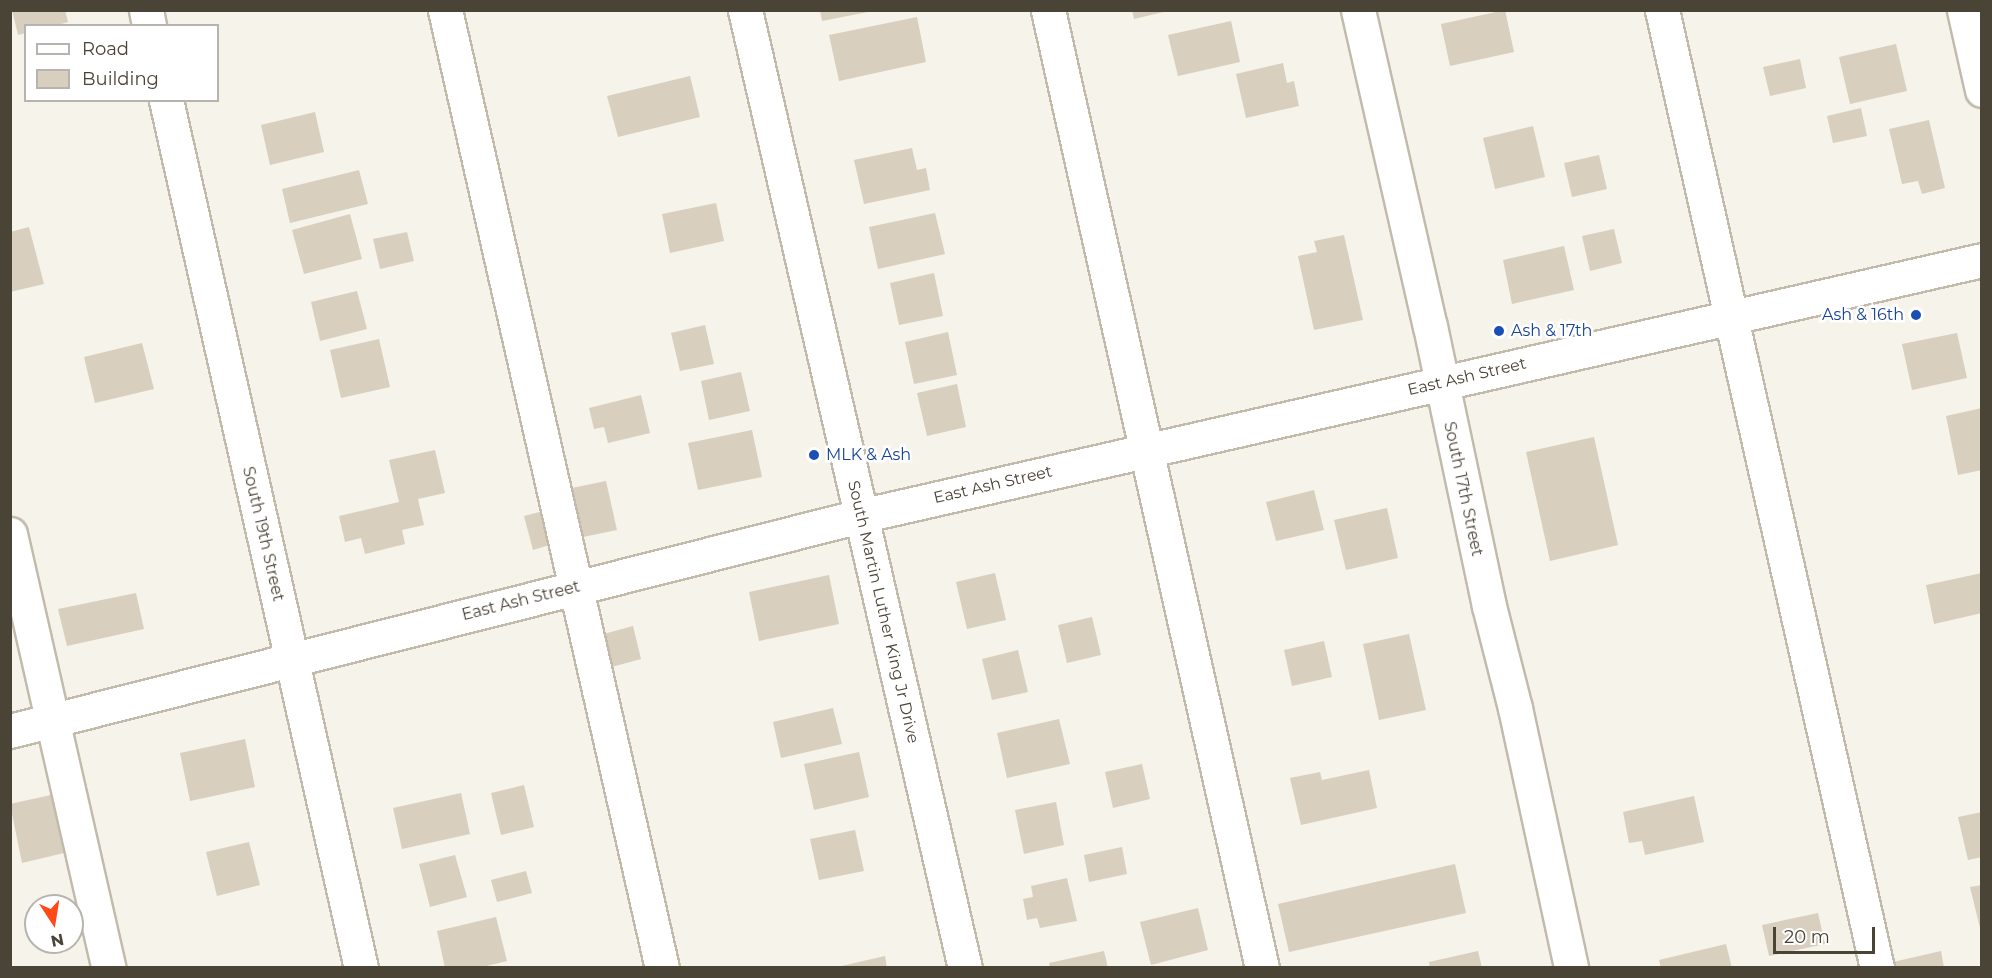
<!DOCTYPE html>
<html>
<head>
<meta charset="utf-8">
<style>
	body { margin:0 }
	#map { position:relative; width:1992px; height:978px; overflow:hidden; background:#f5f3ea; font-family:Montserrat,sans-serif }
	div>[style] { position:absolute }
	.building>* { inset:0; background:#d8cfbe }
	.roads { filter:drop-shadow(2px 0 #c2bbac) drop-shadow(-2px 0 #c2bbac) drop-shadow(0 2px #c2bbac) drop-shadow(0 -2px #c2bbac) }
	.minor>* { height:33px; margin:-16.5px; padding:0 16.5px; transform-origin:16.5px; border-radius:16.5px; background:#fff }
	.dots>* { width:16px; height:16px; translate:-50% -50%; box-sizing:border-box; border:3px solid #fff; border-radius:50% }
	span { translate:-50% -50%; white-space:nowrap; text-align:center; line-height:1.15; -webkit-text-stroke:5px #fff; paint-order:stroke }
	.transit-label { font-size:16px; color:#164399 }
	.right { translate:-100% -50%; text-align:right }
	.left { translate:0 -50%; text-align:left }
	.street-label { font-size:16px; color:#4a4437 }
	.frame { position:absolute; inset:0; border:12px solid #4a4437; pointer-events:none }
	.legend { position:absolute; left:24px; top:24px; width:195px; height:78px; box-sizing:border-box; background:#fff; border:2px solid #b7b4af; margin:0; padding:8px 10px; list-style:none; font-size:18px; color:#4a4437 }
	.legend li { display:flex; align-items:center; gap:12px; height:30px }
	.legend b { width:30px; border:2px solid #b7b4af }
	.north { position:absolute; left:24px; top:894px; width:60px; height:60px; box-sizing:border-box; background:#fff; border:2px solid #b7b4af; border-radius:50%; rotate:168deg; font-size:16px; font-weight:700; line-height:24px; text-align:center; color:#4a4437 }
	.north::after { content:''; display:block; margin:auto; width:21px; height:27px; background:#ff4917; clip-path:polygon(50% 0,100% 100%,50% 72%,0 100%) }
	.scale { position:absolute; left:1773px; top:927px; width:102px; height:27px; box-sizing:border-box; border:3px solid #4a4437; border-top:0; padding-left:8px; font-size:18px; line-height:21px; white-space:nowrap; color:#4a4437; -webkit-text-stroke:4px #fff; paint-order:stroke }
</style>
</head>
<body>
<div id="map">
	<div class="building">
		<div style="clip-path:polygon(12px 10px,65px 10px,68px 22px,54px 26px,26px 26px,26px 33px,18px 35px)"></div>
		<div style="clip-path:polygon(820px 10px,868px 10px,868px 12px,822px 21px)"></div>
		<div style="clip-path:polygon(1132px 10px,1168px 10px,1168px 11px,1134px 19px)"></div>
		<div style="clip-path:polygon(1505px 10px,1514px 52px,1450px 66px,1441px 24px)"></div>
		<div style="clip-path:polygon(917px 17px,926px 62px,839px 81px,829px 35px)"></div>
		<div style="clip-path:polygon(1231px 21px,1240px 62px,1178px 76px,1168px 35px)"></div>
		<div style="clip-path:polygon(1896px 44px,1907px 91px,1850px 104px,1839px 57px)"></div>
		<div style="clip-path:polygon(1800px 59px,1806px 88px,1770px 96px,1763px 67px)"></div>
		<div style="clip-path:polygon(1283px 63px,1287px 83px,1294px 81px,1299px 106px,1246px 118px,1236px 74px)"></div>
		<div style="clip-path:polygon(690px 76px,700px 117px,618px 137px,607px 96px)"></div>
		<div style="clip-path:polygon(1861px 108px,1867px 136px,1833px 143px,1827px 116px)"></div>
		<div style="clip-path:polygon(315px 112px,324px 152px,270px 165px,261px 125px)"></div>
		<div style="clip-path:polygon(1929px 120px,1945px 188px,1922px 194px,1918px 181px,1902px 184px,1889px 129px)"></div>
		<div style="clip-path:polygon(1533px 126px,1545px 177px,1495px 189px,1483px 138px)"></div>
		<div style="clip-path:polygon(912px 148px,917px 170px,926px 168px,930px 190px,864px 204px,854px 160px)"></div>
		<div style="clip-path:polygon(1599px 155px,1607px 189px,1572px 197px,1564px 163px)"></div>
		<div style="clip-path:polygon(359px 170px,368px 204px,290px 223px,282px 189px)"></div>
		<div style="clip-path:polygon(716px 203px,724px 241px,670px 253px,662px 214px)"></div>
		<div style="clip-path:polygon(935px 213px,945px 254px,878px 269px,869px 227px)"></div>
		<div style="clip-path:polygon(350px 214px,362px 259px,304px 274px,292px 230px)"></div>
		<div style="clip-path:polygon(29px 227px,44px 284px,10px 292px,10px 232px)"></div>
		<div style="clip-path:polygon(1614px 229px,1622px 263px,1590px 271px,1582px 236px)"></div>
		<div style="clip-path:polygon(407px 232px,414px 261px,380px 269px,373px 239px)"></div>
		<div style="clip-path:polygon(1344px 235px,1363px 320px,1314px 330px,1298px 256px,1317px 252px,1314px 241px)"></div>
		<div style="clip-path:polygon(1564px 246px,1574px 290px,1512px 304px,1503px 260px)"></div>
		<div style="clip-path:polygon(934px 273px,943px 316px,899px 325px,890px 283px)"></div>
		<div style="clip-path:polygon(357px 291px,367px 329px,320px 341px,311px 302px)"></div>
		<div style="clip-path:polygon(705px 325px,714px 364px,680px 371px,671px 333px)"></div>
		<div style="clip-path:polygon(948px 332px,957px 375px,914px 384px,905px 342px)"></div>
		<div style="clip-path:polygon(1957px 333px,1967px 378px,1912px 390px,1902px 344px)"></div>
		<div style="clip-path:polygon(379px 339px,390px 387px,341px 398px,330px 350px)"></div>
		<div style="clip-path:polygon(142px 343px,154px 389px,95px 403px,84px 357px)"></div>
		<div style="clip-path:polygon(741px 372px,750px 411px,709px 420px,701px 381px)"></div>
		<div style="clip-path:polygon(957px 384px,966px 427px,927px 436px,917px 393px)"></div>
		<div style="clip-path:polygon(641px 395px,650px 433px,608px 443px,604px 427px,594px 429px,589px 408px)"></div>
		<div style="clip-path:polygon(1982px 408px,1982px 470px,1958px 475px,1946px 416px)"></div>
		<div style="clip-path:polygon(752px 430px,762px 477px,698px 490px,688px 443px)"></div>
		<div style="clip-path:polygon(1594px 437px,1618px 545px,1550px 561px,1526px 452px)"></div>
		<div style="clip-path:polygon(435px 450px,445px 493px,418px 499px,424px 525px,402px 530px,405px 544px,365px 554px,361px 538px,345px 542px,339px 516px,399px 502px,389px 460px)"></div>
		<div style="clip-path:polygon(606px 481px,617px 530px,578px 538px,567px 489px)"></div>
		<div style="clip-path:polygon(1314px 490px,1324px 530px,1276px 541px,1266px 502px)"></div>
		<div style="clip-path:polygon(1387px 508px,1398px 558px,1346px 570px,1334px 520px)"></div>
		<div style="clip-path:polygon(547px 510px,556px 543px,533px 550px,524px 516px)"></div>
		<div style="clip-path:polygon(995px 573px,1006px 620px,967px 629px,956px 582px)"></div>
		<div style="clip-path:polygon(1982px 573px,1982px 613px,1934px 624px,1926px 585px)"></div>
		<div style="clip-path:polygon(829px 575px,839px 624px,759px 641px,749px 592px)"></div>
		<div style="clip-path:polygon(136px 593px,144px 629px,67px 646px,58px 609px)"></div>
		<div style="clip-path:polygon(1092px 617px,1101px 655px,1067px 663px,1058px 625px)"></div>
		<div style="clip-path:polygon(633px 626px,641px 659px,608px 668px,600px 635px)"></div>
		<div style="clip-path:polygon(1409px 634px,1426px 710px,1379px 720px,1363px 644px)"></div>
		<div style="clip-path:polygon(1324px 641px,1332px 677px,1292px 686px,1284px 650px)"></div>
		<div style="clip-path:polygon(1018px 650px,1028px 692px,992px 700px,982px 659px)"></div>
		<div style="clip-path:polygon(833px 708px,842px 744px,781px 758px,773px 722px)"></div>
		<div style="clip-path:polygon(1059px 719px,1070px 764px,1007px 778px,997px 733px)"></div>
		<div style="clip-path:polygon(245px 739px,255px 787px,190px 801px,180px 753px)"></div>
		<div style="clip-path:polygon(859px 752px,869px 797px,814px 810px,804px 764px)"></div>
		<div style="clip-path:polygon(1142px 764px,1150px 799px,1113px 808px,1105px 772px)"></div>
		<div style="clip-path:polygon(1369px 770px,1377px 808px,1301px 825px,1290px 778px,1320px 772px,1322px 780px)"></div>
		<div style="clip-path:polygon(524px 785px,534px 827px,501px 835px,491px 793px)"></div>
		<div style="clip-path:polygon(461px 793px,470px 834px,402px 849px,393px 808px)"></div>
		<div style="clip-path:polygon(51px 795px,64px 853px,22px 863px,10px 804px)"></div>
		<div style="clip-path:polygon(1694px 796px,1704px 842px,1645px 855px,1642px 841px,1629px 843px,1623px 812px)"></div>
		<div style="clip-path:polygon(1056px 802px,1064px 845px,1024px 854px,1015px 810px)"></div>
		<div style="clip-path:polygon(1982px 812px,1982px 857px,1968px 860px,1958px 817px)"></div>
		<div style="clip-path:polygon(855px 830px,864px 871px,819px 880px,810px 839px)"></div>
		<div style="clip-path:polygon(249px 842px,260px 885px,217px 896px,206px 852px)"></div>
		<div style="clip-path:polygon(1122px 847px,1127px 874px,1089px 882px,1084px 855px)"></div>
		<div style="clip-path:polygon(455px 855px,467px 897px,430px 907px,419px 864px)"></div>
		<div style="clip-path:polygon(1455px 864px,1466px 913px,1289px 952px,1278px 904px)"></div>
		<div style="clip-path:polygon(526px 871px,532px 893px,497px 902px,491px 880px)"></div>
		<div style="clip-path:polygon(1067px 878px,1077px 921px,1040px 928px,1037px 918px,1027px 920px,1023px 899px,1033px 897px,1031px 886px)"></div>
		<div style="clip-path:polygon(1982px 885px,1982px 932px,1981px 932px,1970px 887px)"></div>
		<div style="clip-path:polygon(1198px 908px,1208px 950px,1151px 965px,1140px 922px)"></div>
		<div style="clip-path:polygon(1818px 913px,1825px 944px,1769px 956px,1762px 925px)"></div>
		<div style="clip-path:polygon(496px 917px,507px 961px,478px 968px,445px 968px,437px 931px)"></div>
		<div style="clip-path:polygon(1726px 944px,1732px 968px,1661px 968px,1659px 960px)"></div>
		<div style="clip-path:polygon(1104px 951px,1108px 968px,1050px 968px,1049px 963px)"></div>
		<div style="clip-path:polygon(1478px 951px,1482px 968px,1430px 968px,1429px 962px)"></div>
		<div style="clip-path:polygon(1941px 951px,1944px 968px,1894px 968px,1893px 962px)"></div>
		<div style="clip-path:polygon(885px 956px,887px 968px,837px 968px,837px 967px)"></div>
	</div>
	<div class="roads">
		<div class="minor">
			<div style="left:146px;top:10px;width:16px;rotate:79deg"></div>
			<div style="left:445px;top:10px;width:982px;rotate:77.24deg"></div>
			<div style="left:745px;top:10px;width:983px;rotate:77.07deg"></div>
			<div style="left:1048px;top:10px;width:982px;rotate:77.41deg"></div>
			<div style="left:1358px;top:10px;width:324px;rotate:77.2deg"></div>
			<div style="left:1430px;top:326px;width:286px;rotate:78.1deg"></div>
			<div style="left:1489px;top:606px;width:105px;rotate:75.7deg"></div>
			<div style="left:1515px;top:708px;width:266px;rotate:77.8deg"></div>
			<div style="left:1662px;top:10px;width:982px;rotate:77.35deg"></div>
			<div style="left:1964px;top:10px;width:82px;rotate:77.3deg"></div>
			<div style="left:166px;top:100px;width:890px;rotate:77.34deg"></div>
			<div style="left:10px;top:534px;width:445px;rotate:77.2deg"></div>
			<div style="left:10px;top:731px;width:877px;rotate:-14.19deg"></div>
			<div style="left:860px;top:516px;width:1151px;rotate:-12.85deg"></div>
		</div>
	</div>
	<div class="dots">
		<div style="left:1916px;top:315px;background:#1a4fb4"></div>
		<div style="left:1499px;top:331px;background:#1a4fb4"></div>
		<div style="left:814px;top:455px;background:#1a4fb4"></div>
	</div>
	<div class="transit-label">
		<span class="right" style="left:1904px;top:315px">Ash &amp; 16th</span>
		<span class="left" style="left:1511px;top:331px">Ash &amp; 17th</span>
		<span class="left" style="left:826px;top:455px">MLK &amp; Ash</span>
	</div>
	<div class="street-label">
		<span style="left:1467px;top:377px;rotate:-13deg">East Ash Street</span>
		<span style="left:993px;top:485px;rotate:-13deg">East Ash Street</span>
		<span style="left:1463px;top:489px;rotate:78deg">South 17th Street</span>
		<span style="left:263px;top:534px;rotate:77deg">South 19th Street</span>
		<span style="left:521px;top:601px;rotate:-14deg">East Ash Street</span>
		<span style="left:883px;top:612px;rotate:77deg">South Martin Luther King Jr Drive</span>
	</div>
	<div class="frame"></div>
	<ul class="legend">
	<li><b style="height:8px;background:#fff"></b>Road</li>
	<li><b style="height:16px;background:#d8cfbe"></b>Building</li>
	</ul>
	<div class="north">N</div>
	<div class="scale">20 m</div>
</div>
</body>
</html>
